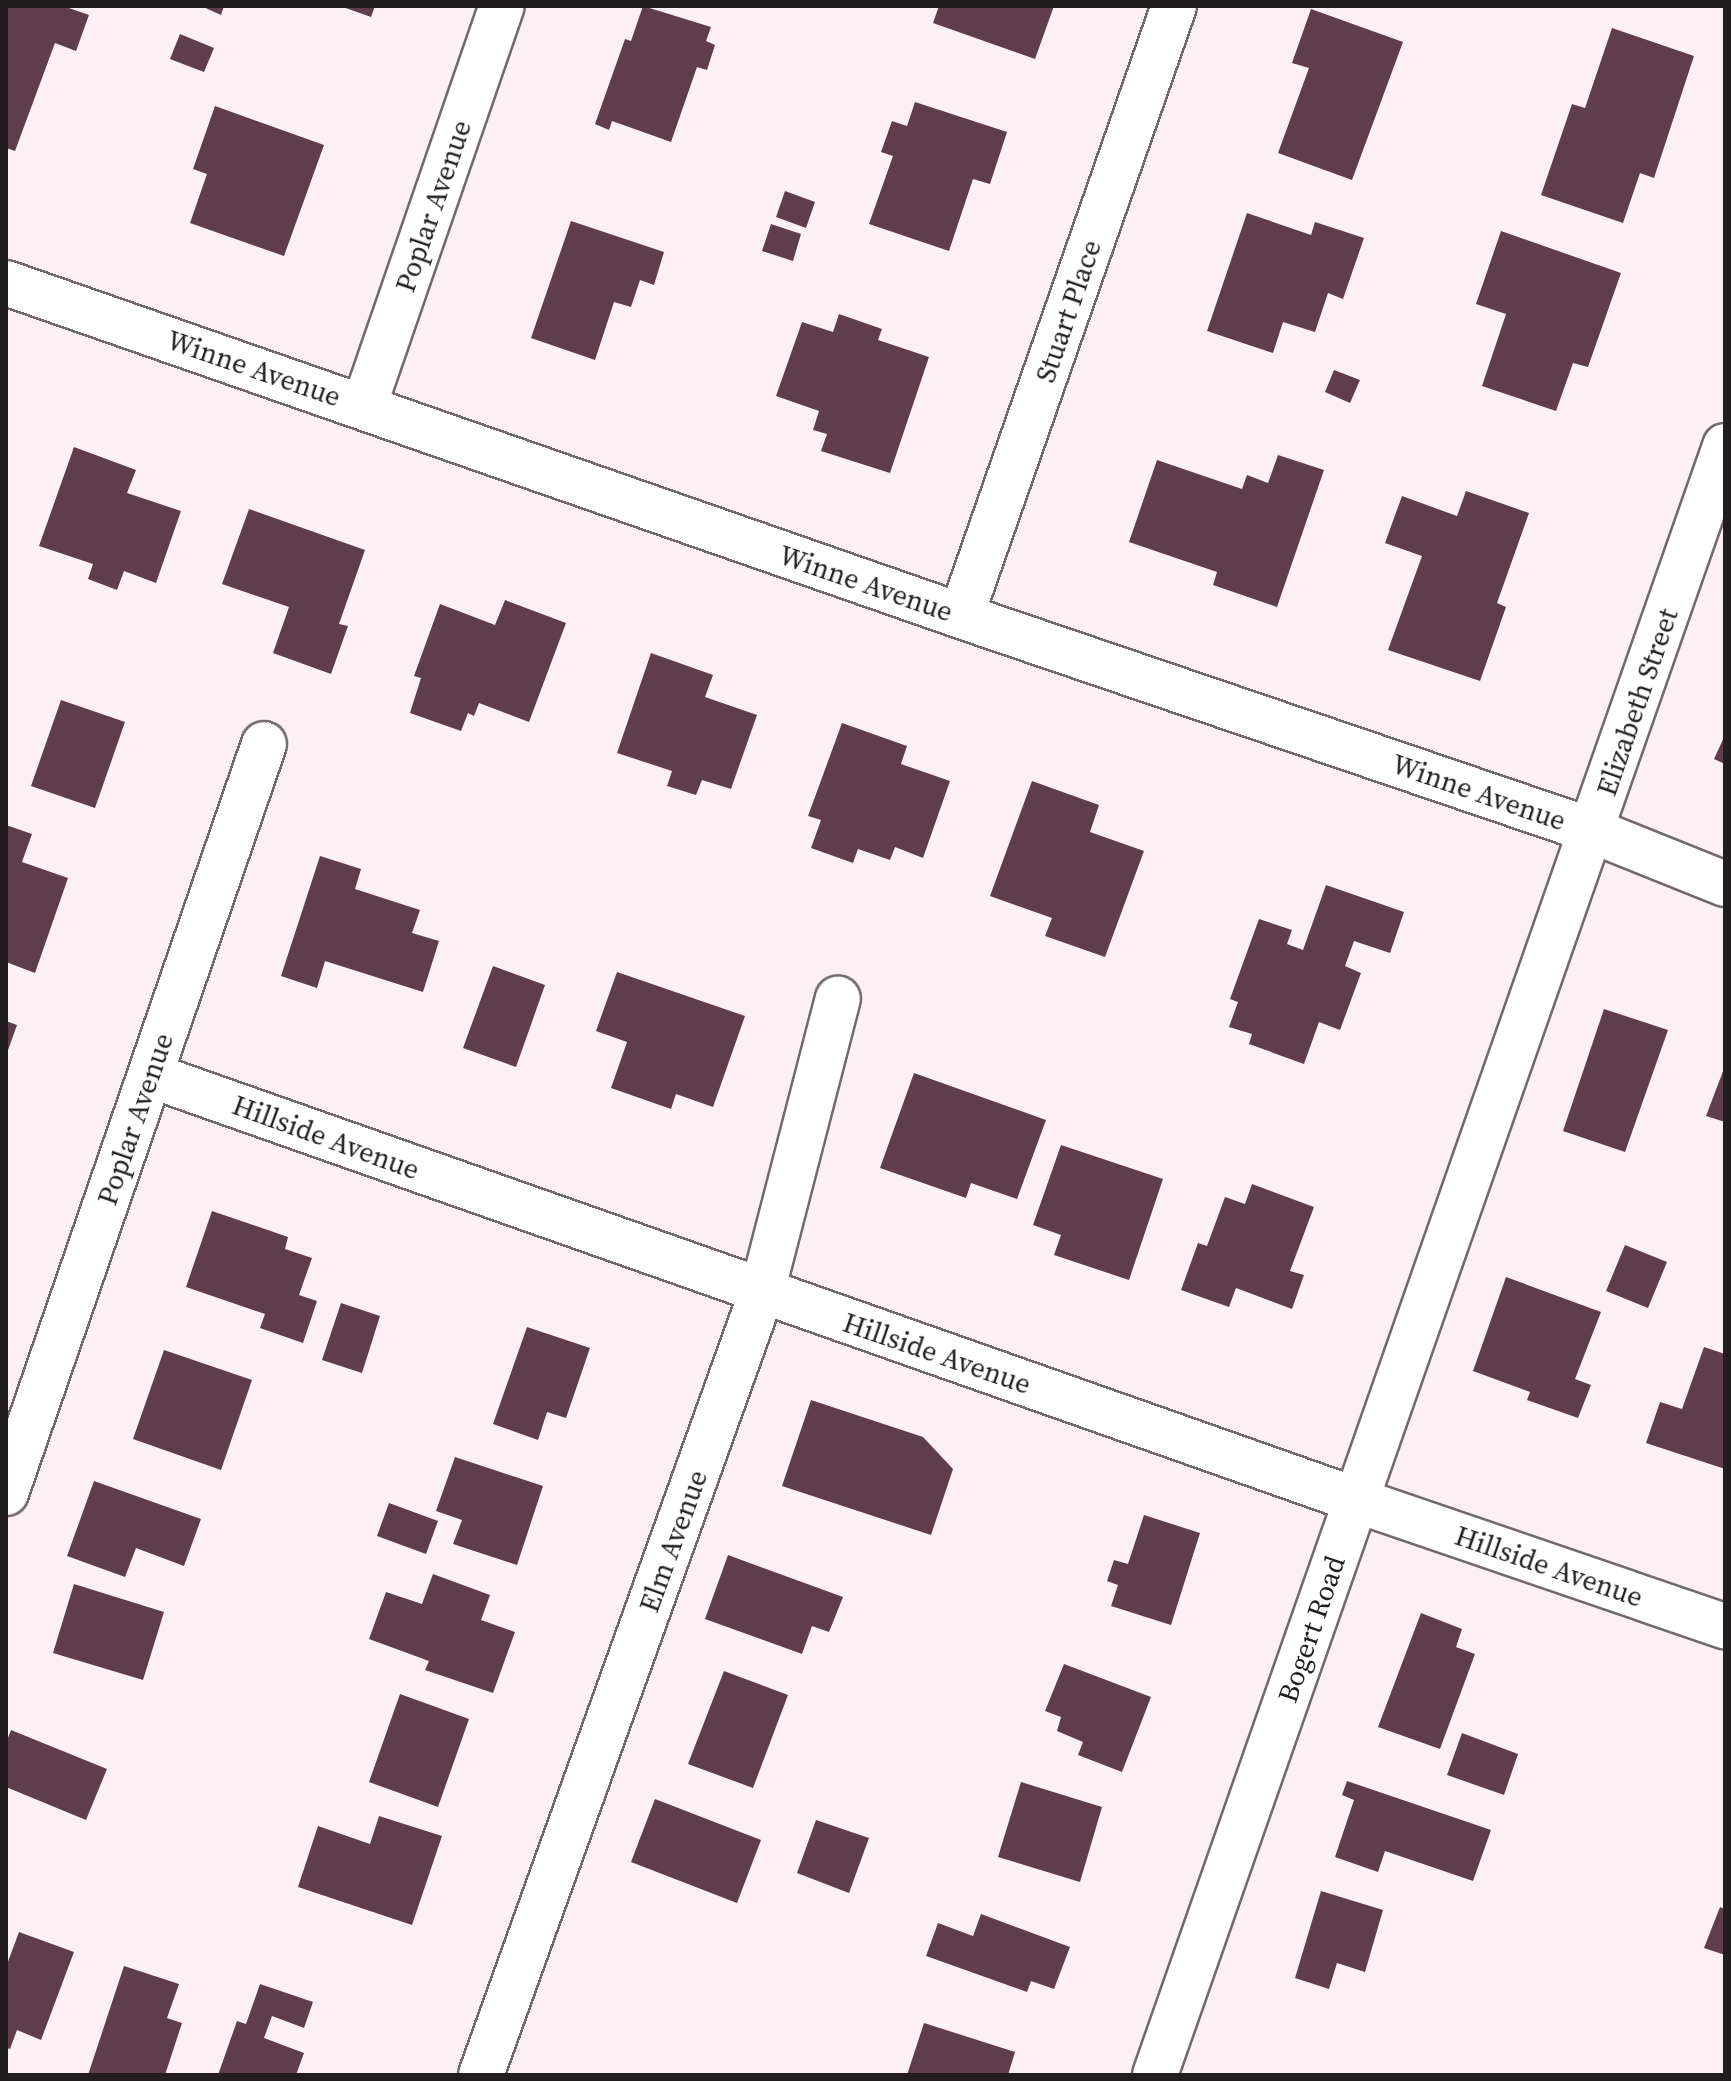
<!DOCTYPE html>
<html>
<head>
<meta charset="utf-8">
<style>
	body { margin:0 }
	#map { position:relative; width:1731px; height:2081px; overflow:hidden; background:#fcf0f5; font-family:"Source Serif 4",serif }
	div>[style] { position:absolute }
	.building>* { inset:0; background:#603d4d }
	.roads { filter:drop-shadow(2px 0 #73696d) drop-shadow(-2px 0 #73696d) drop-shadow(0 2px #73696d) drop-shadow(0 -2px #73696d) }
	.street>* { height:44px; margin:-22px; padding:0 22px; transform-origin:22px; border-radius:22px; background:#fff }
	span { translate:-50% -50%; white-space:nowrap; text-align:center; line-height:1.15; -webkit-text-stroke:8px #fff; paint-order:stroke }
	.street-label { font-size:28px; color:#221d1f }
	.frame { position:absolute; inset:0; border:8px solid #221d1f; pointer-events:none }
</style>
</head>
<body>
<div id="map">
	<div class="building">
		<div style="clip-path:polygon(6px 6px,63px 6px,89px 15px,76px 51px,55px 43px,15px 151px,6px 148px)"></div>
		<div style="clip-path:polygon(201px 6px,224px 6px,221px 15px)"></div>
		<div style="clip-path:polygon(340px 6px,375px 6px,371px 17px)"></div>
		<div style="clip-path:polygon(643px 6px,711px 27px,706px 41px,715px 45px,707px 70px,697px 67px,671px 142px,612px 121px,609px 130px,595px 124px,625px 39px,631px 41px)"></div>
		<div style="clip-path:polygon(939px 6px,1054px 6px,1035px 59px,933px 23px)"></div>
		<div style="clip-path:polygon(1311px 9px,1403px 42px,1352px 180px,1278px 153px,1309px 68px,1292px 63px)"></div>
		<div style="clip-path:polygon(1612px 28px,1694px 56px,1654px 178px,1640px 173px,1623px 223px,1541px 195px,1572px 104px,1585px 108px)"></div>
		<div style="clip-path:polygon(180px 34px,214px 48px,204px 72px,170px 59px)"></div>
		<div style="clip-path:polygon(915px 102px,1007px 132px,990px 184px,973px 179px,949px 251px,869px 224px,893px 156px,881px 152px,892px 121px,907px 126px)"></div>
		<div style="clip-path:polygon(215px 106px,324px 145px,284px 256px,190px 223px,207px 174px,193px 169px)"></div>
		<div style="clip-path:polygon(785px 191px,815px 202px,806px 228px,776px 217px)"></div>
		<div style="clip-path:polygon(1247px 213px,1311px 235px,1315px 222px,1364px 238px,1343px 299px,1328px 293px,1315px 332px,1283px 322px,1273px 353px,1207px 331px)"></div>
		<div style="clip-path:polygon(571px 221px,664px 252px,654px 285px,640px 280px,631px 307px,614px 302px,595px 360px,531px 338px)"></div>
		<div style="clip-path:polygon(771px 224px,801px 234px,793px 261px,762px 251px)"></div>
		<div style="clip-path:polygon(1501px 231px,1621px 273px,1588px 367px,1573px 363px,1556px 411px,1482px 386px,1506px 314px,1476px 304px)"></div>
		<div style="clip-path:polygon(839px 314px,882px 329px,878px 340px,929px 357px,890px 473px,821px 451px,827px 434px,813px 430px,819px 411px,776px 396px,802px 322px,833px 332px)"></div>
		<div style="clip-path:polygon(1334px 370px,1360px 380px,1350px 403px,1325px 392px)"></div>
		<div style="clip-path:polygon(74px 447px,136px 470px,127px 493px,181px 511px,156px 583px,124px 571px,117px 590px,88px 579px,93px 564px,39px 546px)"></div>
		<div style="clip-path:polygon(1278px 455px,1324px 470px,1277px 607px,1213px 585px,1217px 572px,1129px 542px,1157px 460px,1242px 489px,1247px 475px,1268px 483px)"></div>
		<div style="clip-path:polygon(1466px 491px,1529px 513px,1497px 603px,1506px 607px,1480px 681px,1388px 650px,1422px 556px,1385px 543px,1402px 496px,1457px 516px)"></div>
		<div style="clip-path:polygon(249px 509px,365px 550px,339px 624px,348px 626px,331px 674px,273px 653px,289px 607px,222px 584px)"></div>
		<div style="clip-path:polygon(505px 600px,566px 623px,529px 722px,479px 703px,474px 716px,468px 713px,461px 731px,410px 713px,421px 678px,414px 676px,440px 604px,495px 625px)"></div>
		<div style="clip-path:polygon(651px 653px,713px 675px,705px 697px,757px 715px,731px 789px,702px 780px,696px 795px,667px 786px,672px 771px,617px 753px)"></div>
		<div style="clip-path:polygon(61px 700px,125px 722px,95px 808px,31px 786px)"></div>
		<div style="clip-path:polygon(842px 723px,907px 746px,901px 764px,950px 781px,923px 858px,895px 847px,890px 860px,858px 849px,853px 863px,811px 848px,821px 820px,808px 816px)"></div>
		<div style="clip-path:polygon(1725px 735px,1725px 764px,1714px 759px)"></div>
		<div style="clip-path:polygon(1032px 781px,1099px 805px,1090px 832px,1144px 851px,1105px 957px,1045px 936px,1052px 918px,990px 896px)"></div>
		<div style="clip-path:polygon(6px 825px,32px 834px,22px 862px,68px 878px,35px 973px,6px 962px)"></div>
		<div style="clip-path:polygon(320px 856px,361px 869px,355px 889px,420px 910px,412px 933px,439px 941px,423px 992px,325px 961px,317px 988px,281px 976px)"></div>
		<div style="clip-path:polygon(1326px 885px,1404px 912px,1390px 953px,1354px 941px,1345px 966px,1361px 973px,1340px 1030px,1319px 1022px,1304px 1064px,1249px 1044px,1252px 1034px,1229px 1027px,1238px 1002px,1230px 999px,1259px 919px,1292px 930px,1287px 944px,1303px 950px)"></div>
		<div style="clip-path:polygon(493px 966px,545px 985px,516px 1067px,463px 1048px)"></div>
		<div style="clip-path:polygon(617px 972px,745px 1016px,713px 1107px,676px 1094px,671px 1109px,611px 1088px,627px 1042px,596px 1031px)"></div>
		<div style="clip-path:polygon(1604px 1009px,1668px 1030px,1625px 1152px,1563px 1131px)"></div>
		<div style="clip-path:polygon(6px 1021px,17px 1025px,6px 1056px)"></div>
		<div style="clip-path:polygon(1725px 1066px,1725px 1122px,1706px 1116px)"></div>
		<div style="clip-path:polygon(914px 1073px,1046px 1120px,1017px 1199px,971px 1183px,966px 1198px,880px 1168px)"></div>
		<div style="clip-path:polygon(1061px 1145px,1163px 1179px,1129px 1280px,1054px 1255px,1061px 1235px,1033px 1225px)"></div>
		<div style="clip-path:polygon(1252px 1184px,1314px 1207px,1290px 1271px,1304px 1275px,1292px 1309px,1236px 1288px,1229px 1307px,1181px 1290px,1198px 1243px,1207px 1246px,1225px 1197px,1245px 1204px)"></div>
		<div style="clip-path:polygon(212px 1211px,288px 1237px,285px 1249px,312px 1258px,299px 1295px,317px 1301px,303px 1343px,260px 1328px,265px 1314px,186px 1287px)"></div>
		<div style="clip-path:polygon(1625px 1245px,1667px 1262px,1648px 1308px,1606px 1291px)"></div>
		<div style="clip-path:polygon(1506px 1277px,1601px 1312px,1575px 1379px,1591px 1385px,1578px 1418px,1527px 1400px,1530px 1392px,1473px 1371px)"></div>
		<div style="clip-path:polygon(341px 1303px,380px 1316px,362px 1373px,322px 1360px)"></div>
		<div style="clip-path:polygon(527px 1327px,590px 1348px,566px 1418px,547px 1412px,538px 1440px,493px 1424px)"></div>
		<div style="clip-path:polygon(1704px 1347px,1725px 1354px,1725px 1469px,1646px 1443px,1660px 1402px,1682px 1409px)"></div>
		<div style="clip-path:polygon(164px 1350px,252px 1380px,221px 1470px,133px 1439px)"></div>
		<div style="clip-path:polygon(811px 1400px,923px 1437px,953px 1469px,931px 1535px,782px 1486px)"></div>
		<div style="clip-path:polygon(455px 1457px,543px 1486px,517px 1565px,453px 1544px,462px 1520px,436px 1511px)"></div>
		<div style="clip-path:polygon(94px 1481px,201px 1519px,184px 1566px,136px 1548px,125px 1577px,67px 1556px)"></div>
		<div style="clip-path:polygon(389px 1503px,438px 1521px,426px 1554px,377px 1536px)"></div>
		<div style="clip-path:polygon(1144px 1515px,1200px 1533px,1171px 1625px,1111px 1606px,1118px 1585px,1107px 1581px,1114px 1560px,1128px 1564px)"></div>
		<div style="clip-path:polygon(728px 1555px,843px 1597px,829px 1632px,812px 1626px,802px 1654px,705px 1619px)"></div>
		<div style="clip-path:polygon(433px 1574px,490px 1595px,481px 1620px,515px 1632px,493px 1693px,425px 1670px,429px 1661px,369px 1639px,386px 1592px,422px 1604px)"></div>
		<div style="clip-path:polygon(74px 1584px,164px 1612px,143px 1680px,53px 1653px)"></div>
		<div style="clip-path:polygon(1421px 1613px,1462px 1629px,1456px 1647px,1475px 1654px,1440px 1749px,1378px 1727px)"></div>
		<div style="clip-path:polygon(1064px 1664px,1151px 1697px,1122px 1772px,1078px 1755px,1083px 1742px,1057px 1731px,1061px 1717px,1045px 1711px)"></div>
		<div style="clip-path:polygon(724px 1671px,788px 1695px,753px 1788px,688px 1764px)"></div>
		<div style="clip-path:polygon(400px 1694px,469px 1719px,438px 1807px,369px 1782px)"></div>
		<div style="clip-path:polygon(11px 1730px,107px 1769px,86px 1820px,6px 1787px,6px 1743px)"></div>
		<div style="clip-path:polygon(1462px 1733px,1518px 1754px,1504px 1795px,1447px 1775px)"></div>
		<div style="clip-path:polygon(1347px 1781px,1491px 1830px,1473px 1881px,1385px 1851px,1378px 1872px,1335px 1857px,1354px 1800px,1342px 1795px)"></div>
		<div style="clip-path:polygon(1021px 1782px,1102px 1807px,1080px 1882px,998px 1857px)"></div>
		<div style="clip-path:polygon(655px 1799px,761px 1840px,737px 1903px,631px 1862px)"></div>
		<div style="clip-path:polygon(379px 1816px,442px 1836px,412px 1925px,298px 1887px,318px 1826px,370px 1844px)"></div>
		<div style="clip-path:polygon(816px 1820px,869px 1838px,849px 1893px,797px 1873px)"></div>
		<div style="clip-path:polygon(1321px 1891px,1383px 1910px,1365px 1972px,1337px 1963px,1329px 1989px,1295px 1978px)"></div>
		<div style="clip-path:polygon(1720px 1907px,1725px 1909px,1725px 1955px,1704px 1948px)"></div>
		<div style="clip-path:polygon(981px 1914px,1070px 1947px,1054px 1989px,1031px 1981px,1027px 1992px,926px 1956px,938px 1923px,973px 1936px)"></div>
		<div style="clip-path:polygon(19px 1932px,74px 1952px,41px 2040px,17px 2030px,10px 2049px,6px 2048px,6px 1967px)"></div>
		<div style="clip-path:polygon(124px 1966px,179px 1984px,167px 2018px,182px 2023px,165px 2075px,88px 2075px)"></div>
		<div style="clip-path:polygon(260px 1984px,313px 2002px,304px 2028px,272px 2016px,264px 2038px,304px 2053px,296px 2075px,218px 2075px,237px 2021px,246px 2024px)"></div>
		<div style="clip-path:polygon(924px 2023px,1015px 2052px,1008px 2075px,907px 2075px)"></div>
	</div>
	<div class="roads">
		<div class="street">
			<div style="left:6px;top:283px;width:1011px;rotate:19.22deg"></div>
			<div style="left:961px;top:616px;width:668px;rotate:18.79deg"></div>
			<div style="left:1593px;top:831px;width:142px;rotate:21.9deg"></div>
			<div style="left:364px;top:406px;width:423px;rotate:-71deg"></div>
			<div style="left:961px;top:616px;width:646px;rotate:-70.75deg"></div>
			<div style="left:150px;top:1075px;width:1279px;rotate:19.41deg"></div>
			<div style="left:1356px;top:1500px;width:390px;rotate:18.9deg"></div>
			<div style="left:6px;top:1493px;width:792px;rotate:-70.99deg"></div>
			<div style="left:481px;top:2075px;width:832px;rotate:-70.26deg"></div>
			<div style="left:762px;top:1292px;width:303px;rotate:-75.5deg"></div>
			<div style="left:1155px;top:2075px;width:1726px;rotate:-70.71deg"></div>
		</div>
	</div>
	<div class="street-label">
		<span style="left:433px;top:206px;rotate:-71deg">Poplar Avenue</span>
		<span style="left:1068px;top:311px;rotate:-71deg">Stuart Place</span>
		<span style="left:254px;top:368px;rotate:19deg">Winne Avenue</span>
		<span style="left:866px;top:583px;rotate:19deg">Winne Avenue</span>
		<span style="left:1637px;top:702px;rotate:-71deg">Elizabeth Street</span>
		<span style="left:1479px;top:792px;rotate:19deg">Winne Avenue</span>
		<span style="left:135px;top:1119px;rotate:-71deg">Poplar Avenue</span>
		<span style="left:326px;top:1137px;rotate:20deg">Hillside Avenue</span>
		<span style="left:937px;top:1353px;rotate:19deg">Hillside Avenue</span>
		<span style="left:673px;top:1541px;rotate:-70deg">Elm Avenue</span>
		<span style="left:1549px;top:1566px;rotate:19deg">Hillside Avenue</span>
		<span style="left:1311px;top:1629px;rotate:-71deg">Bogert Road</span>
	</div>
	<div class="frame"></div>
</div>
</body>
</html>
